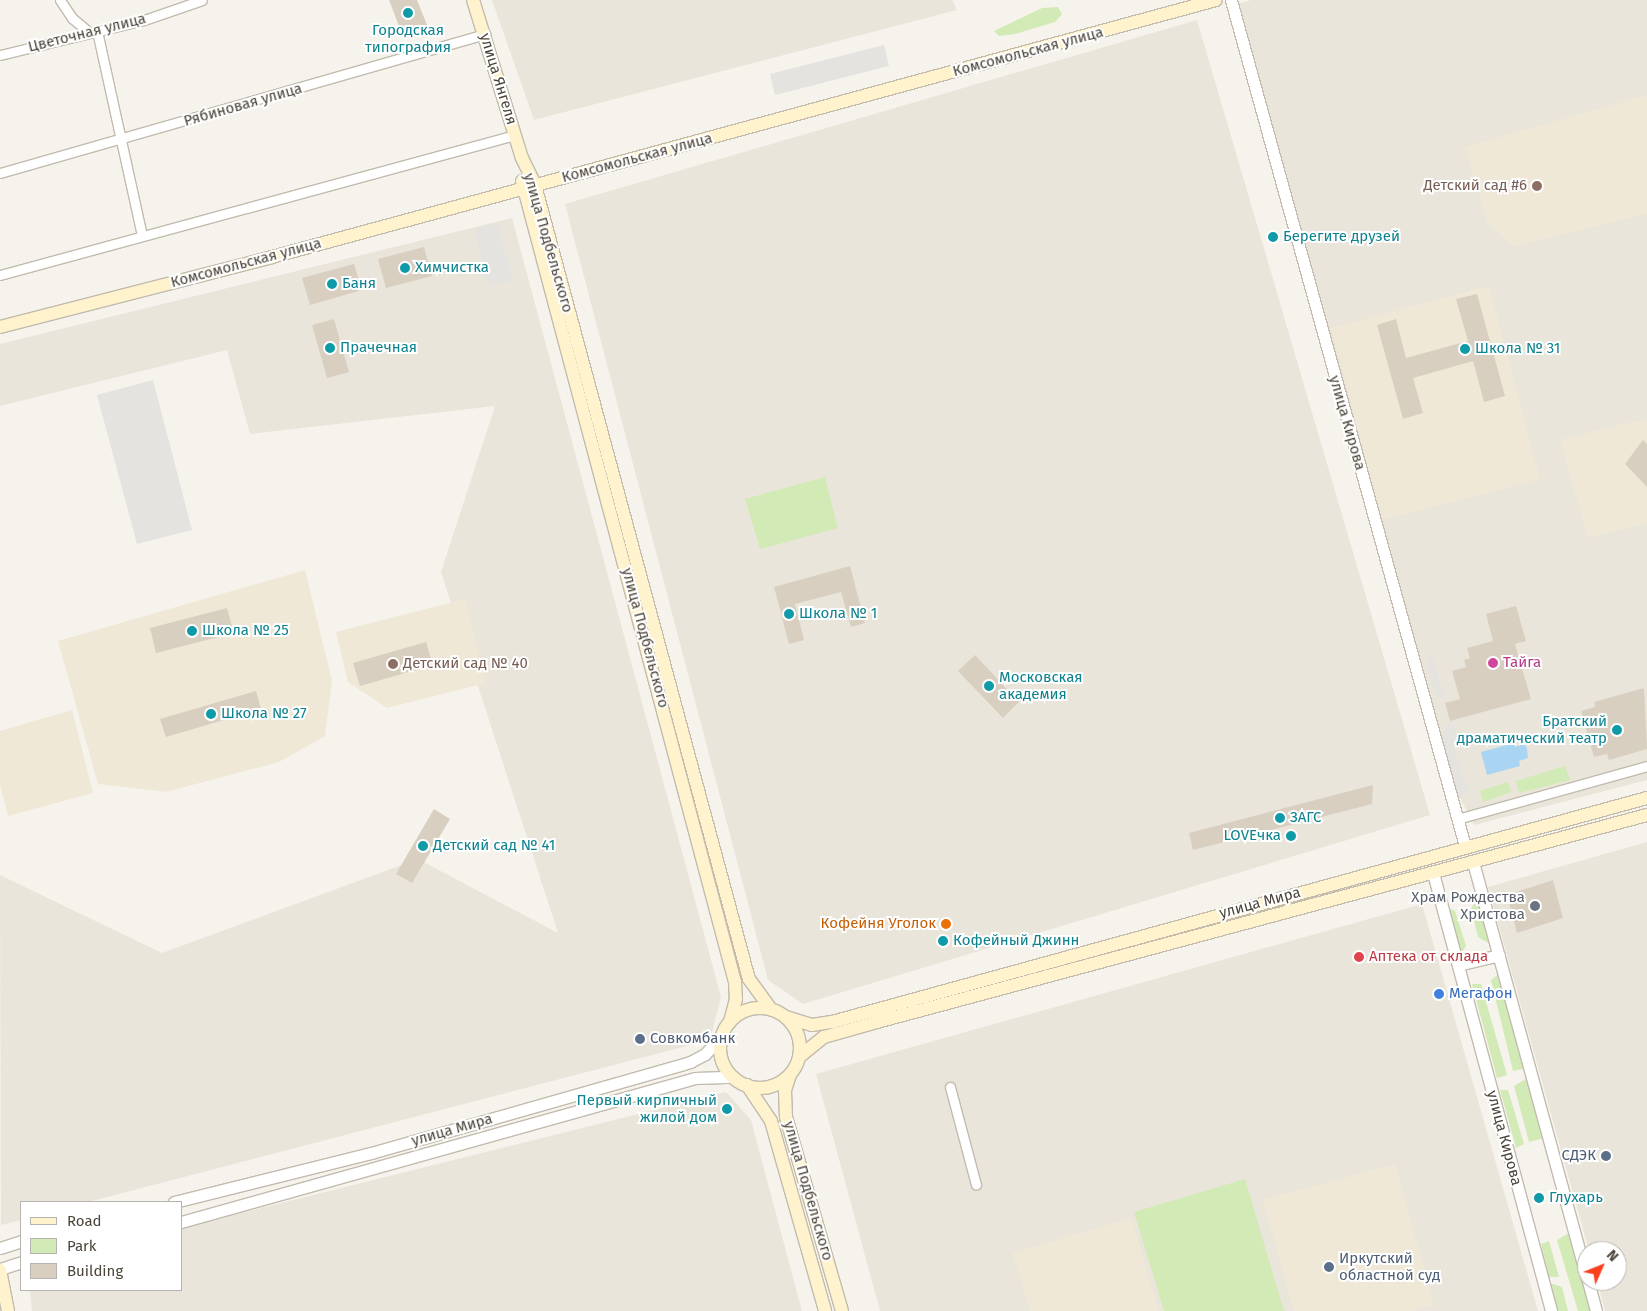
<!DOCTYPE html>
<html>
<head>
<meta charset="utf-8">
<style>
	body { margin:0 }
	#map { position:relative; width:1647px; height:1311px; overflow:hidden; background:#f6f3ec; font-family:"Fira Sans",sans-serif }
	div>[style] { position:absolute }
	.residential>* { inset:0; background:#eae5da }
	.education>* { inset:0; background:#efe8d6 }
	.green>* { inset:0; background:#d2eab5 }
	.parking>* { inset:0; background:#e5e3e0 }
	.water>* { inset:0; background:#a9d4f2 }
	.building>* { inset:0; background:#d8cfc1 }
	.roads { filter:drop-shadow(1px 0 #c2bbae) drop-shadow(-1px 0 #c2bbae) drop-shadow(0 1px #c2bbae) drop-shadow(0 -1px #c2bbae) }
	.minor>* { height:9px; margin:-4.5px; padding:0 4.5px; transform-origin:4.5px; border-radius:4.5px; background:#fff }
	.tertiary>* { height:11px; margin:-5.5px; padding:0 5.5px; transform-origin:5.5px; border-radius:5.5px; background:#fff }
	.secondary>* { height:12px; margin:-6px; padding:0 6px; transform-origin:6px; border-radius:6px; background:#fff3cd }
	.secondary>.ring { margin:-6px; padding:0; box-sizing:content-box; background:none; border:12px solid #fff3cd; border-radius:50% }
	.dots>* { width:14px; height:14px; translate:-50% -50%; box-sizing:border-box; border:2px solid #fff; border-radius:50% }
	span { translate:-50% -50%; white-space:nowrap; text-align:center; line-height:1.15; -webkit-text-stroke:4px #fff; paint-order:stroke }
	.culture-label { font-size:15px; color:#0d838f }
	.left { translate:0 -50%; text-align:left }
	.right { translate:-100% -50%; text-align:right }
	.street-label { font-size:15px; color:#4b4439 }
	.education-label { font-size:15px; color:#785e54 }
	.hotel-label { font-size:15px; color:#b23c85 }
	.worship-label { font-size:15px; color:#5b616d }
	.food-label { font-size:15px; color:#c56008 }
	.health-label { font-size:15px; color:#be3a42 }
	.shop-label { font-size:15px; color:#366cbe }
	.service-label { font-size:15px; color:#4e5e75 }
	.legend { position:absolute; left:20px; top:1201px; width:162px; height:90px; box-sizing:border-box; background:#fff; border:1px solid #b7b4b0; margin:0; padding:6px 9px; list-style:none; font-size:15px; color:#4b4439 }
	.legend li { display:flex; align-items:center; gap:10px; height:25px }
	.legend b { width:25px; border:1px solid #b7b4b0 }
	.north { position:absolute; left:1577px; top:1241px; width:50px; height:50px; box-sizing:border-box; background:#fff; border:1px solid #b7b4b0; border-radius:50%; rotate:46deg; font-size:14px; font-weight:700; line-height:20px; text-align:center; color:#4b4439 }
	.north::after { content:''; display:block; margin:auto; width:18px; height:22px; background:#fc3f1d; clip-path:polygon(50% 0,100% 100%,50% 72%,0 100%) }
</style>
</head>
<body>
<div id="map">
	<div class="residential">
		<div style="clip-path:polygon(492px 0,952px 0,957px 10px,534px 120px)"></div>
		<div style="clip-path:polygon(1251px 0,1647px 0,1647px 780px,1474px 825px,1458px 794px,1233px 5px)"></div>
		<div style="clip-path:polygon(1197px 20px,1430px 815px,803px 1004px,768px 980px,565px 204px)"></div>
		<div style="clip-path:polygon(512px 218px,721px 997px,710px 1040px,88px 1202px,21px 1202px,21px 1220px,1px 1225px,0 875px,162px 953px,418px 859px,558px 933px,441px 572px,495px 406px,250px 434px,227px 350px,0 406px,0 344px)"></div>
		<div style="clip-path:polygon(1647px 842px,1647px 1311px,1605px 1311px,1597px 1281px,1617px 1281px,1617px 1251px,1589px 1251px,1488px 887px)"></div>
		<div style="clip-path:polygon(1422px 904px,1538px 1311px,880px 1311px,816px 1074px)"></div>
		<div style="clip-path:polygon(726px 1092px,751px 1120px,802px 1311px,32px 1311px,30px 1290px,181px 1290px,181px 1228px)"></div>
	</div>
	<div class="education">
		<div style="clip-path:polygon(1647px 95px,1647px 214px,1513px 246px,1488px 223px,1465px 147px)"></div>
		<div style="clip-path:polygon(1489px 286px,1540px 479px,1382px 520px,1331px 328px)"></div>
		<div style="clip-path:polygon(1635px 421px,1647px 421px,1647px 523px,1588px 538px,1560px 440px)"></div>
		<div style="clip-path:polygon(305px 570px,332px 681px,325px 736px,279px 762px,166px 792px,98px 784px,58px 641px)"></div>
		<div style="clip-path:polygon(465px 599px,486px 683px,387px 708px,348px 682px,336px 632px)"></div>
		<div style="clip-path:polygon(72px 710px,93px 793px,8px 816px,0 785px,0 731px)"></div>
		<div style="clip-path:polygon(1395px 1164px,1434px 1305px,1411px 1311px,1294px 1311px,1263px 1200px)"></div>
		<div style="clip-path:polygon(1131px 1218px,1159px 1311px,1030px 1311px,1013px 1253px)"></div>
	</div>
	<div class="green">
		<div style="clip-path:polygon(1058px 7px,1062px 14px,1055px 22px,1015px 34px,999px 36px,994px 31px,1042px 8px)"></div>
		<div style="clip-path:polygon(825px 477px,838px 528px,760px 549px,745px 499px)"></div>
		<div style="clip-path:polygon(1565px 766px,1570px 780px,1519px 793px,1516px 781px)"></div>
		<div style="clip-path:polygon(1508px 782px,1511px 792px,1483px 802px,1480px 791px)"></div>
		<div style="clip-path:polygon(1478px 899px,1490px 944px,1478px 937px,1471px 908px)"></div>
		<div style="clip-path:polygon(1446px 907px,1455px 911px,1466px 946px,1460px 955px)"></div>
		<div style="clip-path:polygon(1500px 973px,1527px 1068px,1513px 1071px,1491px 980px)"></div>
		<div style="clip-path:polygon(1472px 984px,1481px 984px,1507px 1075px,1497px 1078px)"></div>
		<div style="clip-path:polygon(1529px 1077px,1545px 1138px,1529px 1142px,1514px 1086px)"></div>
		<div style="clip-path:polygon(1500px 1090px,1508px 1090px,1524px 1144px,1516px 1148px)"></div>
		<div style="clip-path:polygon(1245px 1179px,1284px 1311px,1164px 1311px,1134px 1212px)"></div>
		<div style="clip-path:polygon(1569px 1233px,1591px 1311px,1578px 1311px,1557px 1240px)"></div>
		<div style="clip-path:polygon(1549px 1241px,1559px 1277px,1549px 1277px,1541px 1244px)"></div>
		<div style="clip-path:polygon(1550px 1283px,1562px 1287px,1568px 1311px,1558px 1311px)"></div>
	</div>
	<div class="parking">
		<div style="clip-path:polygon(884px 45px,889px 66px,775px 95px,770px 74px)"></div>
		<div style="clip-path:polygon(497px 223px,513px 280px,489px 287px,474px 229px)"></div>
		<div style="clip-path:polygon(153px 380px,192px 530px,137px 544px,97px 395px)"></div>
		<div style="clip-path:polygon(1433px 657px,1444px 697px,1437px 699px,1426px 659px)"></div>
		<div style="clip-path:polygon(1451px 718px,1457px 738px,1453px 745px,1468px 791px,1459px 799px,1440px 737px)"></div>
	</div>
	<div class="water">
		<div style="clip-path:polygon(1514px 743px,1515px 747px,1524px 744px,1527px 748px,1528px 758px,1519px 761px,1520px 766px,1487px 775px,1481px 752px)"></div>
	</div>
	<div class="building">
		<div style="clip-path:polygon(389px 0,417px 0,427px 25px,402px 34px)"></div>
		<div style="clip-path:polygon(424px 247px,432px 276px,386px 288px,378px 259px)"></div>
		<div style="clip-path:polygon(354px 264px,362px 290px,310px 305px,302px 278px)"></div>
		<div style="clip-path:polygon(1477px 294px,1505px 396px,1484px 402px,1473px 361px,1413px 378px,1423px 413px,1403px 419px,1377px 325px,1396px 319px,1406px 358px,1468px 341px,1456px 299px)"></div>
		<div style="clip-path:polygon(334px 319px,349px 372px,327px 378px,312px 325px)"></div>
		<div style="clip-path:polygon(1643px 440px,1647px 444px,1647px 487px,1625px 464px)"></div>
		<div style="clip-path:polygon(850px 566px,865px 623px,851px 627px,841px 592px,795px 604px,804px 640px,789px 644px,774px 587px)"></div>
		<div style="clip-path:polygon(1516px 606px,1526px 641px,1515px 644px,1531px 699px,1450px 721px,1445px 703px,1460px 699px,1452px 671px,1466px 667px,1464px 660px,1470px 658px,1467px 648px,1493px 641px,1486px 614px)"></div>
		<div style="clip-path:polygon(227px 608px,234px 633px,156px 653px,150px 628px)"></div>
		<div style="clip-path:polygon(426px 642px,433px 665px,360px 686px,353px 663px)"></div>
		<div style="clip-path:polygon(975px 655px,1019px 702px,1003px 718px,958px 671px)"></div>
		<div style="clip-path:polygon(1644px 688px,1647px 749px,1609px 760px,1607px 754px,1594px 757px,1581px 711px,1595px 707px,1594px 702px)"></div>
		<div style="clip-path:polygon(256px 691px,261px 709px,166px 737px,160px 719px)"></div>
		<div style="clip-path:polygon(1373px 785px,1372px 804px,1193px 850px,1189px 833px)"></div>
		<div style="clip-path:polygon(434px 809px,450px 819px,412px 883px,396px 874px)"></div>
		<div style="clip-path:polygon(1553px 880px,1563px 918px,1517px 933px,1507px 895px)"></div>
	</div>
	<div class="roads">
		<div class="minor">
			<div style="left:60px;top:0;width:22px;rotate:56deg"></div>
			<div style="left:72px;top:18px;width:23px;rotate:40deg"></div>
			<div style="left:97px;top:31px;width:210px;rotate:77.6deg"></div>
			<div style="left:0;top:55px;width:148px;rotate:-13.7deg"></div>
			<div style="left:144px;top:20px;width:61px;rotate:-19deg"></div>
			<div style="left:0;top:173px;width:505px;rotate:-15.99deg"></div>
			<div style="left:0;top:275px;width:534px;rotate:-15.21deg"></div>
			<div style="left:1457px;top:819px;width:197px;rotate:-15.6deg"></div>
			<div style="left:950px;top:1087px;width:101px;rotate:75.1deg"></div>
		</div>
		<div class="tertiary">
			<div style="left:1231px;top:0;width:878px;rotate:74.54deg"></div>
			<div style="left:1473px;top:862px;width:432px;rotate:74.7deg"></div>
			<div style="left:1433px;top:873px;width:454px;rotate:74.9deg"></div>
			<div style="left:1458px;top:965px;width:42px;rotate:-13.7deg"></div>
			<div style="left:174px;top:1202px;width:203px;rotate:-14deg"></div>
			<div style="left:371px;top:1153px;width:332px;rotate:-15.9deg"></div>
			<div style="left:690px;top:1062px;width:17px;rotate:-28deg"></div>
			<div style="left:705px;top:1054px;width:23px;rotate:-47deg"></div>
			<div style="left:181px;top:1222px;width:534px;rotate:-15.65deg"></div>
			<div style="left:695px;top:1078px;width:38px;rotate:-2deg"></div>
			<div style="left:0;top:1248px;width:22px;rotate:-18deg"></div>
			<div style="left:0;top:1269px;width:22px;rotate:-18deg"></div>
			<div style="left:1588px;top:1281px;width:31px;rotate:75deg"></div>
		</div>
		<div class="secondary">
			<div style="left:473px;top:0;width:165px;rotate:72.8deg"></div>
			<div style="left:522px;top:158px;width:30px;rotate:64deg"></div>
			<div style="left:535px;top:185px;width:822px;rotate:74.92deg"></div>
			<div style="left:749px;top:979px;width:37px;rotate:54deg"></div>
			<div style="left:522px;top:181px;width:829px;rotate:75.11deg"></div>
			<div style="left:735px;top:982px;width:17px;rotate:87deg"></div>
			<div style="left:736px;top:999px;width:24px;rotate:105deg"></div>
			<div style="left:0;top:327px;width:281px;rotate:-14.4deg"></div>
			<div style="left:272px;top:257px;width:978px;rotate:-15.23deg"></div>
			<div class="ring" style="left:720px;top:1008px;width:68px;height:68px"></div>
			<div style="left:786px;top:1017px;width:27px;rotate:17deg"></div>
			<div style="left:812px;top:1025px;width:20px;rotate:-9deg"></div>
			<div style="left:832px;top:1022px;width:845px;rotate:-15.37deg"></div>
			<div style="left:799px;top:1057px;width:32px;rotate:-39deg"></div>
			<div style="left:824px;top:1037px;width:55px;rotate:-15.8deg"></div>
			<div style="left:877px;top:1022px;width:797px;rotate:-15.05deg"></div>
			<div style="left:790px;top:1075px;width:16px;rotate:108deg"></div>
			<div style="left:785px;top:1090px;width:27px;rotate:88deg"></div>
			<div style="left:786px;top:1117px;width:202px;rotate:73.9deg"></div>
			<div style="left:747px;top:1085px;width:43px;rotate:56.3deg"></div>
			<div style="left:771px;top:1121px;width:198px;rotate:74.1deg"></div>
			<div style="left:0;top:1270px;width:42px;rotate:79deg"></div>
		</div>
	</div>
	<div class="dots">
		<div style="left:408px;top:13px;background:#0f9aa8"></div>
		<div style="left:1537px;top:186px;background:#8d6e63"></div>
		<div style="left:1273px;top:237px;background:#0f9aa8"></div>
		<div style="left:405px;top:268px;background:#0f9aa8"></div>
		<div style="left:332px;top:284px;background:#0f9aa8"></div>
		<div style="left:330px;top:348px;background:#0f9aa8"></div>
		<div style="left:1465px;top:349px;background:#0f9aa8"></div>
		<div style="left:789px;top:614px;background:#0f9aa8"></div>
		<div style="left:192px;top:631px;background:#0f9aa8"></div>
		<div style="left:1493px;top:663px;background:#d1479c"></div>
		<div style="left:393px;top:664px;background:#8d6e63"></div>
		<div style="left:989px;top:686px;background:#0f9aa8"></div>
		<div style="left:211px;top:714px;background:#0f9aa8"></div>
		<div style="left:1617px;top:730px;background:#0f9aa8"></div>
		<div style="left:1280px;top:818px;background:#0f9aa8"></div>
		<div style="left:1291px;top:836px;background:#0f9aa8"></div>
		<div style="left:423px;top:846px;background:#0f9aa8"></div>
		<div style="left:1535px;top:906px;background:#6b7280"></div>
		<div style="left:946px;top:924px;background:#e8710a"></div>
		<div style="left:943px;top:941px;background:#0f9aa8"></div>
		<div style="left:1359px;top:957px;background:#e0444e"></div>
		<div style="left:1439px;top:994px;background:#3f7fe0"></div>
		<div style="left:640px;top:1039px;background:#5c6f8a"></div>
		<div style="left:727px;top:1109px;background:#0f9aa8"></div>
		<div style="left:1606px;top:1156px;background:#5c6f8a"></div>
		<div style="left:1539px;top:1198px;background:#0f9aa8"></div>
		<div style="left:1329px;top:1267px;background:#5c6f8a"></div>
	</div>
	<div class="culture-label">
		<span style="left:408px;top:39px">Городская<br>типография</span>
		<span class="left" style="left:1283px;top:237px">Берегите друзей</span>
		<span class="left" style="left:415px;top:268px">Химчистка</span>
		<span class="left" style="left:342px;top:284px">Баня</span>
		<span class="left" style="left:340px;top:348px">Прачечная</span>
		<span class="left" style="left:1475px;top:349px">Школа № 31</span>
		<span class="left" style="left:799px;top:614px">Школа № 1</span>
		<span class="left" style="left:202px;top:631px">Школа № 25</span>
		<span class="left" style="left:999px;top:686px">Московская<br>академия</span>
		<span class="left" style="left:221px;top:714px">Школа № 27</span>
		<span class="right" style="left:1607px;top:730px">Братский<br>драматический театр</span>
		<span class="left" style="left:1290px;top:818px">ЗАГС</span>
		<span class="right" style="left:1281px;top:836px">LOVEчка</span>
		<span class="left" style="left:433px;top:846px">Детский сад № 41</span>
		<span class="left" style="left:953px;top:941px">Кофейный Джинн</span>
		<span class="right" style="left:717px;top:1109px">Первый кирпичный<br>жилой дом</span>
		<span class="left" style="left:1549px;top:1198px">Глухарь</span>
	</div>
	<div class="street-label">
		<span style="left:87px;top:33px;rotate:-14deg">Цветочная улица</span>
		<span style="left:1028px;top:52px;rotate:-15deg">Комсомольская улица</span>
		<span style="left:498px;top:79px;rotate:73deg">улица Янгеля</span>
		<span style="left:243px;top:105px;rotate:-16deg">Рябиновая улица</span>
		<span style="left:637px;top:158px;rotate:-15deg">Комсомольская улица</span>
		<span style="left:548px;top:243px;rotate:74deg">улица Подбельского</span>
		<span style="left:246px;top:263px;rotate:-15deg">Комсомольская улица</span>
		<span style="left:1347px;top:423px;rotate:74deg">улица Кирова</span>
		<span style="left:645px;top:638px;rotate:75deg">улица Подбельского</span>
		<span style="left:1260px;top:903px;rotate:-15deg">улица Мира</span>
		<span style="left:452px;top:1130px;rotate:-16deg">улица Мира</span>
		<span style="left:1504px;top:1138px;rotate:75deg">улица Кирова</span>
		<span style="left:808px;top:1191px;rotate:74deg">улица Подбельского</span>
	</div>
	<div class="education-label">
		<span class="right" style="left:1527px;top:186px">Детский сад #6</span>
		<span class="left" style="left:403px;top:664px">Детский сад № 40</span>
	</div>
	<div class="hotel-label">
		<span class="left" style="left:1503px;top:663px">Тайга</span>
	</div>
	<div class="worship-label">
		<span class="right" style="left:1525px;top:906px">Храм Рождества<br>Христова</span>
	</div>
	<div class="food-label">
		<span class="right" style="left:936px;top:924px">Кофейня Уголок</span>
	</div>
	<div class="health-label">
		<span class="left" style="left:1369px;top:957px">Аптека от склада</span>
	</div>
	<div class="shop-label">
		<span class="left" style="left:1449px;top:994px">Мегафон</span>
	</div>
	<div class="service-label">
		<span class="left" style="left:650px;top:1039px">Совкомбанк</span>
		<span class="right" style="left:1596px;top:1156px">СДЭК</span>
		<span class="left" style="left:1339px;top:1267px">Иркутский<br>областной суд</span>
	</div>
	<ul class="legend">
	<li><b style="height:6px;background:#fff3cd"></b>Road</li>
	<li><b style="height:14px;background:#d2eab5"></b>Park</li>
	<li><b style="height:14px;background:#d8cfc1"></b>Building</li>
	</ul>
	<div class="north">N</div>
</div>
</body>
</html>
